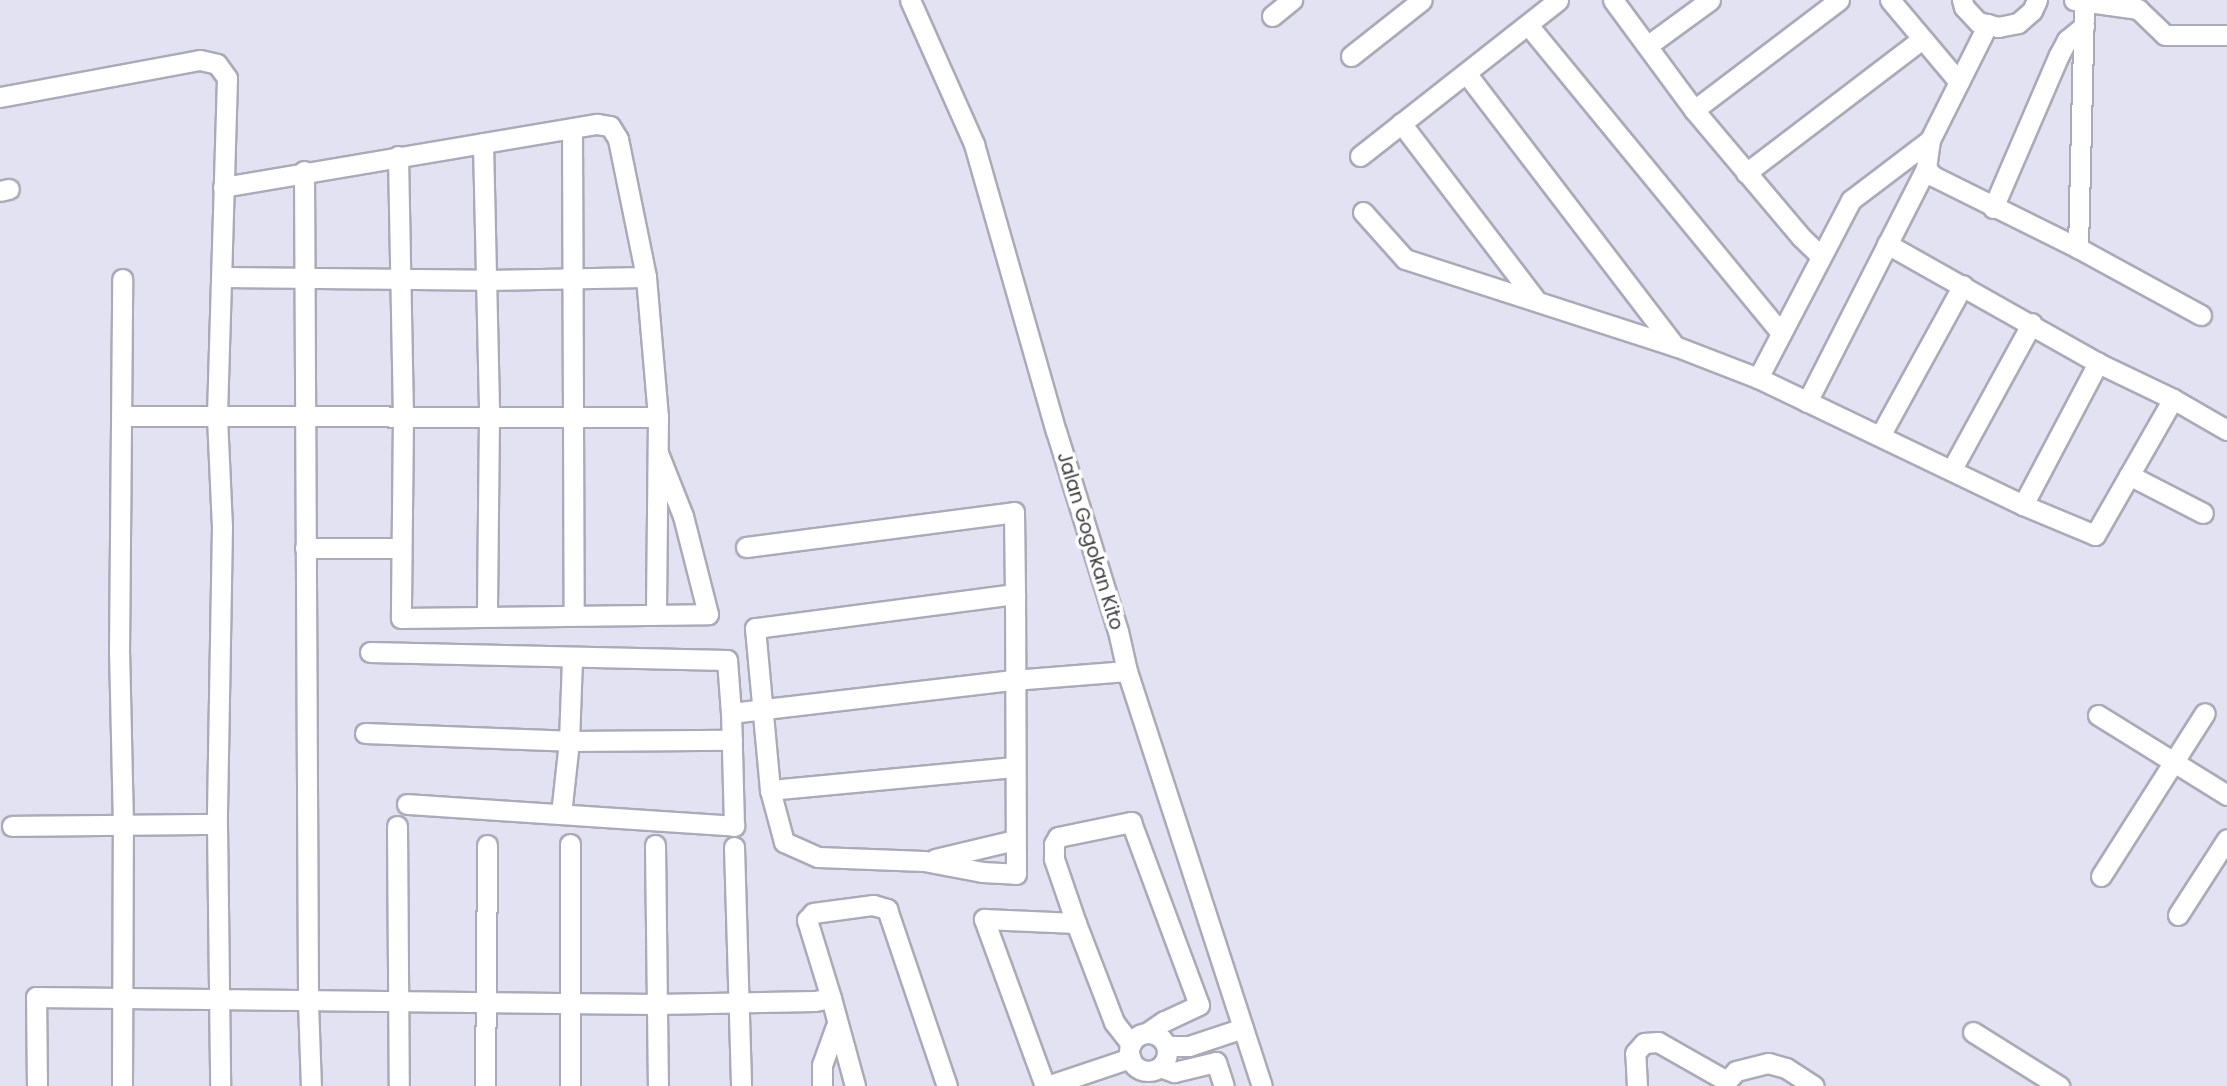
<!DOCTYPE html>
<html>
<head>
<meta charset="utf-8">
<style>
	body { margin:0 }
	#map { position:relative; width:2227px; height:1086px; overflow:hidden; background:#e2e2f2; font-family:Poppins,sans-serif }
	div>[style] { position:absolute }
	.roads { filter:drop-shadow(2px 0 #aaaab8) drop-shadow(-2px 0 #aaaab8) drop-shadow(0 2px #aaaab8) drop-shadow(0 -2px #aaaab8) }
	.minor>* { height:19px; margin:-9.5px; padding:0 9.5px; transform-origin:9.5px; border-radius:9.5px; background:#fff }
	.minor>.ring { margin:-9.5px; padding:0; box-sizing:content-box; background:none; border:19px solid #fff; border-radius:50% }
	span { translate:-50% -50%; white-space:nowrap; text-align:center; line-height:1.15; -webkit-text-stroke:7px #fff; paint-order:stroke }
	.street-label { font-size:19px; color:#3c3c42 }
</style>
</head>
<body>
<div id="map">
	<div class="roads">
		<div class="minor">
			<div style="left:910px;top:0;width:158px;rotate:66deg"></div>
			<div style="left:974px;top:144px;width:298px;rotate:74.1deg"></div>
			<div style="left:1056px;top:431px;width:209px;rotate:72.8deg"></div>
			<div style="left:1118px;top:631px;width:41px;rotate:77.3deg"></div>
			<div style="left:1127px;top:671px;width:436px;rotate:72deg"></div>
			<div style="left:1613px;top:0;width:137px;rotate:53.6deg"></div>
			<div style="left:1694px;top:110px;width:166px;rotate:49.9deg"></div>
			<div style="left:1801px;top:237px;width:28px;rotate:44deg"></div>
			<div style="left:1890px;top:0;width:107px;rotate:49.9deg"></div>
			<div style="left:1962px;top:0;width:7px;rotate:74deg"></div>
			<div style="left:1964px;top:7px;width:21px;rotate:47deg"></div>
			<div style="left:1978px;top:22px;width:21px;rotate:14deg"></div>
			<div style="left:1998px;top:27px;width:20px;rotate:-11deg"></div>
			<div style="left:2018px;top:23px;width:18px;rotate:-41deg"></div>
			<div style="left:2032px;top:11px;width:12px;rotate:-66deg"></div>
			<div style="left:2074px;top:0;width:65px;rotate:8deg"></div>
			<div style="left:2138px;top:9px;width:37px;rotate:44deg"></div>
			<div style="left:2165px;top:35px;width:62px"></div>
			<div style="left:1272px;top:16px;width:26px;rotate:-39deg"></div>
			<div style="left:1988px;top:24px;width:130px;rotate:116.6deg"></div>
			<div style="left:1930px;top:140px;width:28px;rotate:98deg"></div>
			<div style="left:1926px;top:168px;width:11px;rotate:49deg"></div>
			<div style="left:1933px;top:176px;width:162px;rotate:26.4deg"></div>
			<div style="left:2078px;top:248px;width:140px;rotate:28.6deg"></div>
			<div style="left:1528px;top:25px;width:399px;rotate:50.6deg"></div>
			<div style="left:1647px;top:46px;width:78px;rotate:-36.1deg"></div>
			<div style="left:1351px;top:56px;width:90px;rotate:-38.3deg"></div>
			<div style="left:1466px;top:73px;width:344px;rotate:52.6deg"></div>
			<div style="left:0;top:97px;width:203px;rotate:-10.5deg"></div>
			<div style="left:200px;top:60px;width:17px;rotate:13deg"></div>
			<div style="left:217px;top:64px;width:17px;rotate:54deg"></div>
			<div style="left:227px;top:78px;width:339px;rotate:91.7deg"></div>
			<div style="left:217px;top:417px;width:109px;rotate:87.4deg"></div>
			<div style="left:222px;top:526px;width:298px;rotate:91deg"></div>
			<div style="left:217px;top:824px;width:262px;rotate:89.3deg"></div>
			<div style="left:1694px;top:110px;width:182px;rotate:-37.2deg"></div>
			<div style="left:1401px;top:123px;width:221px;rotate:52.7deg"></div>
			<div style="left:572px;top:129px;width:486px;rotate:89.8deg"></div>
			<div style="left:483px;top:143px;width:273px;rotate:88.7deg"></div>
			<div style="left:489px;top:416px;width:200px;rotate:90.6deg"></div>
			<div style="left:398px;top:156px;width:260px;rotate:88.9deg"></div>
			<div style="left:403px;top:416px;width:202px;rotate:90.6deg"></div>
			<div style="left:401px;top:618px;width:307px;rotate:-0.7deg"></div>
			<div style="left:708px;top:614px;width:101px;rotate:-104.3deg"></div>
			<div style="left:683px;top:516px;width:68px;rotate:-111.6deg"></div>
			<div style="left:1360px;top:156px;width:252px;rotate:-38.2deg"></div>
			<div style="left:304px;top:171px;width:831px;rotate:89.72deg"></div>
			<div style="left:308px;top:1002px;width:84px;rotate:88deg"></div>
			<div style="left:1746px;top:173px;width:221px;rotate:-37.3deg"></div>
			<div style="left:223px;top:187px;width:379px;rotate:-9.6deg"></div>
			<div style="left:597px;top:124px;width:13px;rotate:9deg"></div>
			<div style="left:610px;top:126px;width:15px;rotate:58deg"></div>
			<div style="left:618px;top:139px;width:141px;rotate:78.5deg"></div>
			<div style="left:646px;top:277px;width:141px;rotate:85.1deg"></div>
			<div style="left:658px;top:417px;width:197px;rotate:90.6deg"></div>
			<div style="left:0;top:191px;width:9px;rotate:-13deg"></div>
			<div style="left:1993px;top:208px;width:167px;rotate:-66.7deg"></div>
			<div style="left:2059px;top:55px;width:17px;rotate:-62deg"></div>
			<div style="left:2067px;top:40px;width:22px;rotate:-39deg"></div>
			<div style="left:1363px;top:212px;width:63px;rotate:48.2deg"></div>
			<div style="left:1405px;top:259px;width:284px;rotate:17.9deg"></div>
			<div style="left:1675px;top:346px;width:89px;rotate:21.1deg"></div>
			<div style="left:1758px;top:378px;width:294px;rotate:25.6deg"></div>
			<div style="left:2023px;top:505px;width:78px;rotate:22.6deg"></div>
			<div style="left:2095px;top:535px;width:157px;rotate:-60.2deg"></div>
			<div style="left:1887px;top:244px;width:242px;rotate:29.4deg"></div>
			<div style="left:2098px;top:363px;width:83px;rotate:25.6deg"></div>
			<div style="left:2173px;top:399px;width:62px;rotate:29.9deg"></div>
			<div style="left:2078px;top:248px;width:246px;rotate:-88.6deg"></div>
			<div style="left:222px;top:277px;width:265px;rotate:0.6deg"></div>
			<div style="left:487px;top:280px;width:159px;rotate:-1.1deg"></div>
			<div style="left:1758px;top:378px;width:201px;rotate:-62.4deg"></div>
			<div style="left:1851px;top:200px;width:99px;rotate:-37.2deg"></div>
			<div style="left:1807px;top:402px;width:263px;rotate:-63deg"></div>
			<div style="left:122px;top:416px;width:536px;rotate:0.11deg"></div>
			<div style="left:1880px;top:436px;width:172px;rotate:-61.2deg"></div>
			<div style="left:1952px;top:469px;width:166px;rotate:-61.3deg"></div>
			<div style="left:2129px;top:475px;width:83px;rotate:27.2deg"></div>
			<div style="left:2023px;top:505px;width:161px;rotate:-62.2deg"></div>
			<div style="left:746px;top:547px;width:270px;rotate:-7.4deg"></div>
			<div style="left:1014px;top:512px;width:82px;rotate:89.3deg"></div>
			<div style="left:1015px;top:594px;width:262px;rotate:172.5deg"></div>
			<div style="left:755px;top:628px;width:163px;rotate:84.7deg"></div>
			<div style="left:770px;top:790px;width:54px;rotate:74.9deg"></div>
			<div style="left:784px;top:842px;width:37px;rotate:24deg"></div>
			<div style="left:818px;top:857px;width:106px;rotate:2.2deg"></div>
			<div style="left:924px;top:861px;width:59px;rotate:10.7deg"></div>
			<div style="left:982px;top:872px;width:34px;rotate:3deg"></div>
			<div style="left:1016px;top:874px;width:280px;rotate:-90.2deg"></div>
			<div style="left:305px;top:548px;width:95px"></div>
			<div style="left:370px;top:652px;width:357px;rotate:1.3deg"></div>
			<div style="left:727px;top:660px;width:53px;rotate:85.7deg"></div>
			<div style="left:731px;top:713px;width:284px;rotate:-6.7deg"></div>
			<div style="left:1013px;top:680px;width:114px;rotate:-4.5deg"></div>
			<div style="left:2098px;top:715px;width:152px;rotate:31.8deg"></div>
			<div style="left:365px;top:733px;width:204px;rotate:2.2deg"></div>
			<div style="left:569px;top:741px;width:163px;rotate:-0.4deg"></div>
			<div style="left:770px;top:790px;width:246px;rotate:-5.4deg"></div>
			<div style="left:407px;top:804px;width:328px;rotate:3.8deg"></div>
			<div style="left:734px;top:826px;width:113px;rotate:-91.5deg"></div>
			<div style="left:561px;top:814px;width:73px;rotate:-83.7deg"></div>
			<div style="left:569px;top:741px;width:83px;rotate:-87.9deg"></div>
			<div style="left:12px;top:826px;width:205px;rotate:-0.6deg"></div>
			<div style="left:397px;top:826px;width:260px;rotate:89.6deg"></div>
			<div style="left:570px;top:844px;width:242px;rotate:90deg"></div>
			<div style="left:655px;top:845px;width:241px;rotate:89.3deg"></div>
			<div style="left:734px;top:847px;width:239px;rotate:88.3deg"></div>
			<div style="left:935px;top:859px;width:82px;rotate:-13.4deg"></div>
			<div style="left:2101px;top:876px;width:193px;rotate:-57.5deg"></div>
			<div style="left:2178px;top:915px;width:90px;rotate:-57.2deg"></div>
			<div style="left:831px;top:998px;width:82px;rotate:-107.1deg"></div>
			<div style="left:807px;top:920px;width:9px;rotate:-49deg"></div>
			<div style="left:813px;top:913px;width:61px;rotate:-7.6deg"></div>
			<div style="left:873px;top:905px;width:15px;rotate:16deg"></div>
			<div style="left:887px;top:909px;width:187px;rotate:71.3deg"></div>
			<div style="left:1973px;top:1032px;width:102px;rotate:32.1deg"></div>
			<div class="ring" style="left:1129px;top:1033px;width:19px;height:19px"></div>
			<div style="left:1131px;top:1044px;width:28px;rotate:-128deg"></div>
			<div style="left:1114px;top:1022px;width:106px;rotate:-111deg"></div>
			<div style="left:1076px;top:923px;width:68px;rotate:-109deg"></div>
			<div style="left:1054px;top:859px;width:15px;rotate:-90deg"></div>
			<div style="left:1054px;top:844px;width:8px;rotate:-60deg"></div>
			<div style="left:1058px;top:837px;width:75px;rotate:-11.6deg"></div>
			<div style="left:1131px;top:822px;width:195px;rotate:69.6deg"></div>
			<div style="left:1199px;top:1005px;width:38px;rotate:155deg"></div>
			<div style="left:1164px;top:1021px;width:19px;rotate:145deg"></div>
			<div style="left:1167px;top:1046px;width:22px"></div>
			<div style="left:1189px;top:1046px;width:57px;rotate:-18.4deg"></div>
			<div style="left:1160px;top:1067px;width:15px;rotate:20deg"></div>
			<div style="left:1174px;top:1072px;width:43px;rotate:-13.4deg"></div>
			<div style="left:1216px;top:1062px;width:25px;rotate:72deg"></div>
			<div style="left:37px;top:1086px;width:89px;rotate:-90.6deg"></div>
			<div style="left:36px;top:997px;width:621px;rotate:0.65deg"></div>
			<div style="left:657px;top:1004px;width:158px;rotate:-1.1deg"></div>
			<div style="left:815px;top:1001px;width:16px;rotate:-11deg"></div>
			<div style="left:831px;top:998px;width:91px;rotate:74.7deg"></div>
			<div style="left:122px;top:1086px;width:261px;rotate:-89.8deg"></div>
			<div style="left:123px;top:825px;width:172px;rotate:-91.3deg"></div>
			<div style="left:119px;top:653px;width:374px;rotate:-89.5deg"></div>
			<div style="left:485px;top:1086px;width:241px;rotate:-89.5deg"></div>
			<div style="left:822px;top:1086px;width:21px;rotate:-90deg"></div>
			<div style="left:822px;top:1065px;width:41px;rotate:-70.3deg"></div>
			<div style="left:1045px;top:1086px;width:178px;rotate:-110.1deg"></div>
			<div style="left:984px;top:919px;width:92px;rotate:2.5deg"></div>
			<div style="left:1047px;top:1086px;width:88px;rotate:-18.6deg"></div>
			<div style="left:1637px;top:1086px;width:33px;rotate:-93deg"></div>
			<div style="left:1635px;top:1053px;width:13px;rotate:-48deg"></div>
			<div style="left:1644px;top:1043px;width:14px;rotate:-4deg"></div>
			<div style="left:1658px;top:1042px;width:79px;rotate:29.5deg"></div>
			<div style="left:1727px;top:1081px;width:13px;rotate:-48deg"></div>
			<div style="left:1736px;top:1071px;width:33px;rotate:-14deg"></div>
			<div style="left:1768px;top:1063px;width:19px;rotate:16deg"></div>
			<div style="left:1786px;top:1068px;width:33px;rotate:33deg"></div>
		</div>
	</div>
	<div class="street-label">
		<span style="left:1090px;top:541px;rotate:73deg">Jalan Gogokan Kito</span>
	</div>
</div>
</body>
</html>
